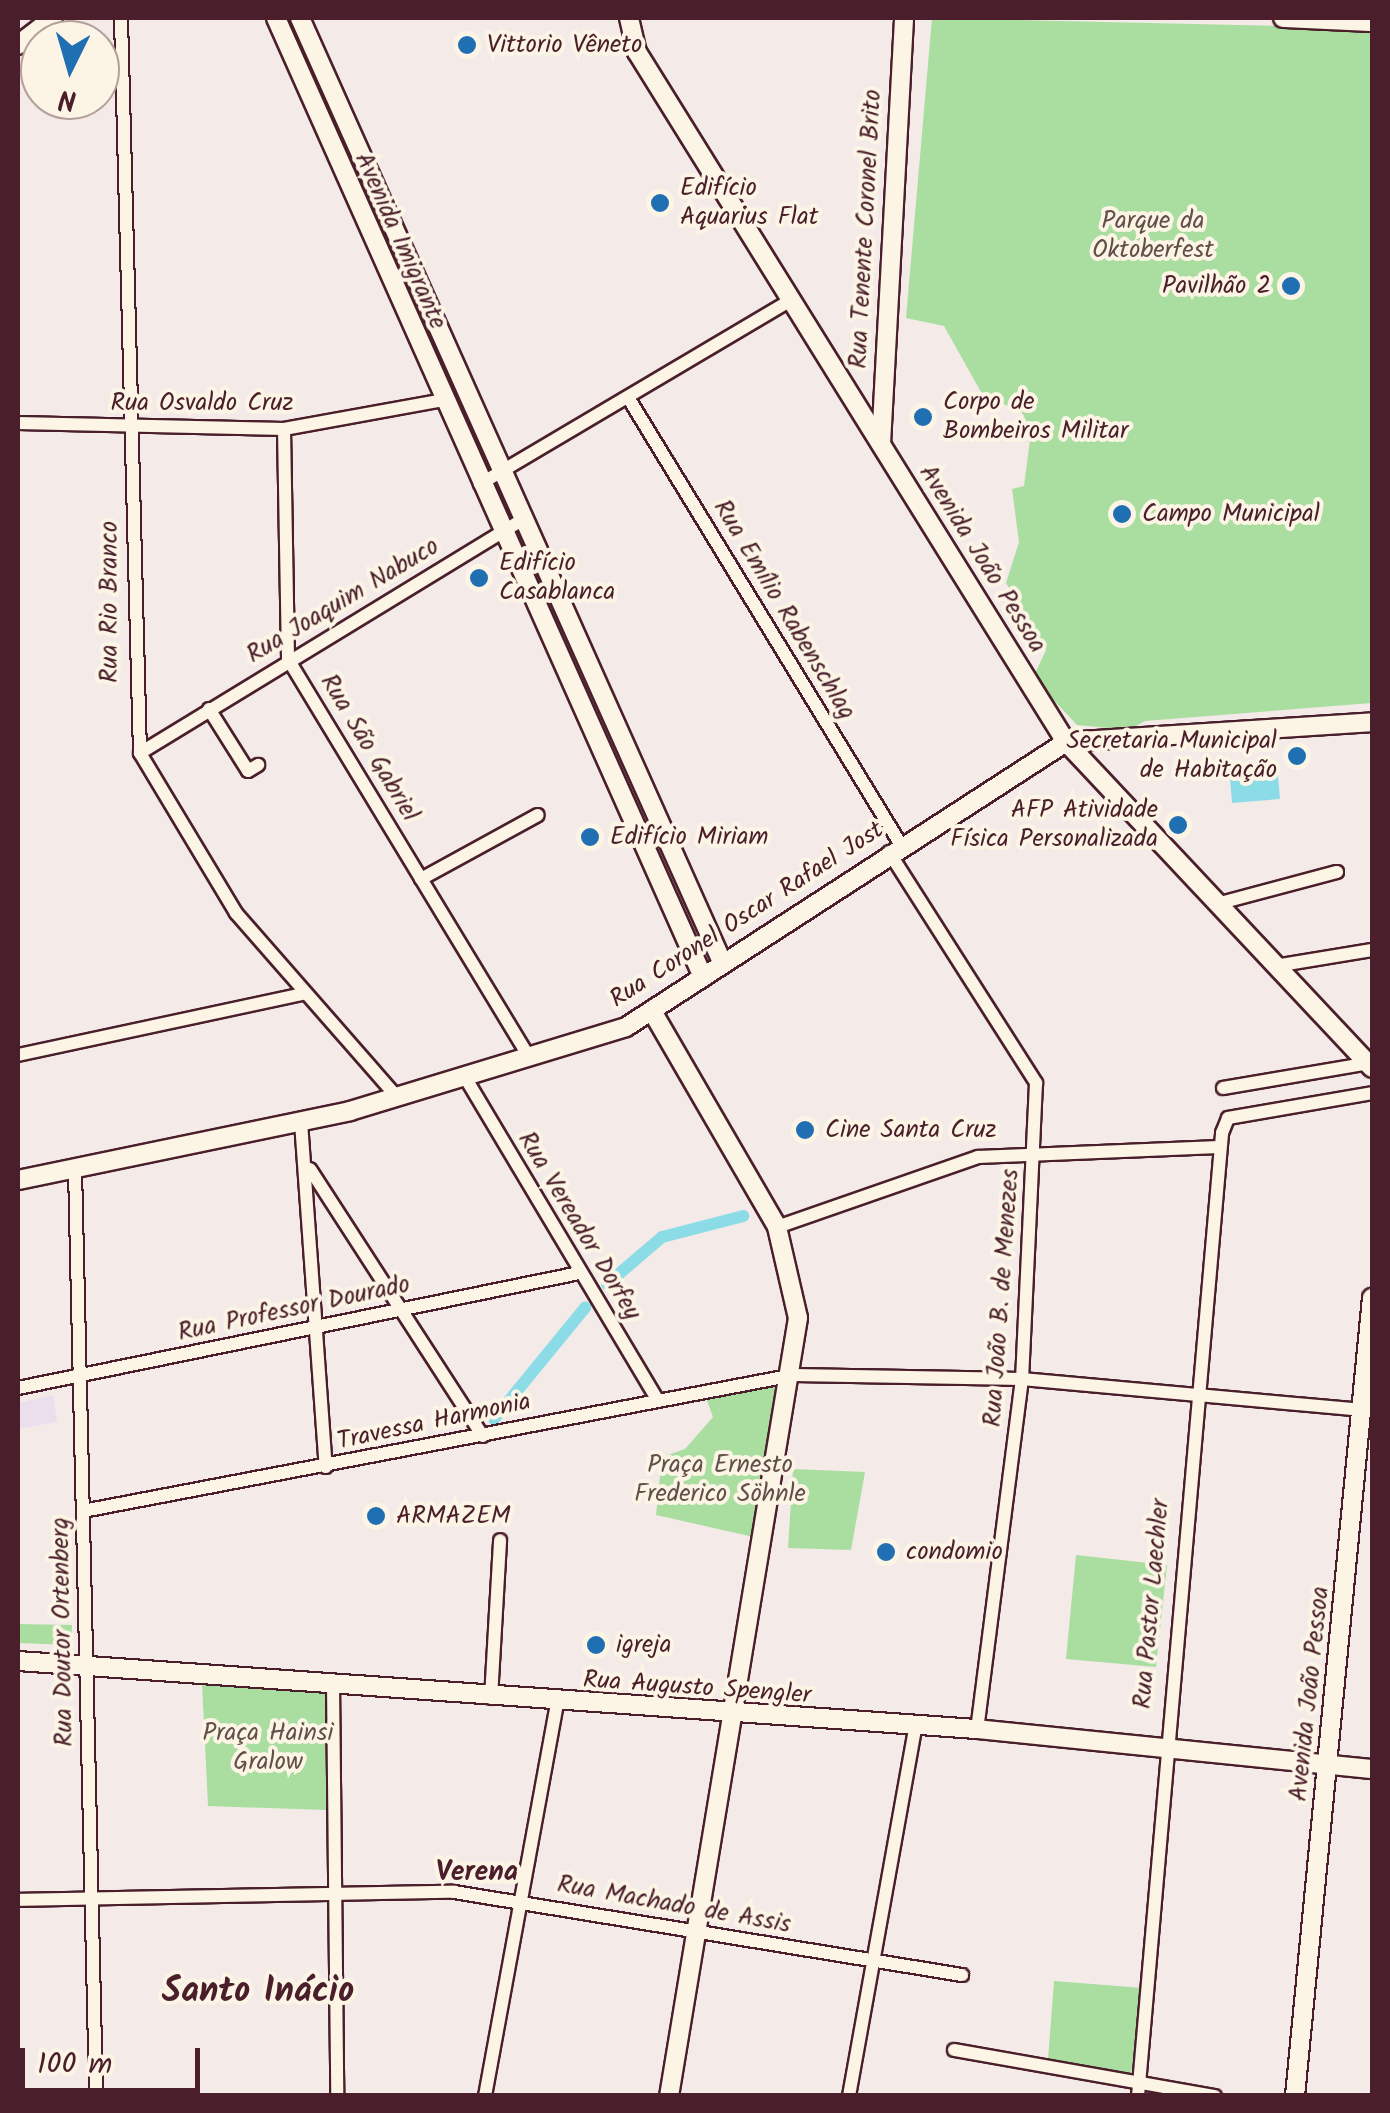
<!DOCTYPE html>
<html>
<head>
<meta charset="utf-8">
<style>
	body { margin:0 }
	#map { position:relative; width:1390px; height:2113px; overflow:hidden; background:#f4ebe9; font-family:Kalam,sans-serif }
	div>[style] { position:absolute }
	.built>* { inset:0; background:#eae0ed }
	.green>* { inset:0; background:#a9dea0 }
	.water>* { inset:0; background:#8cdce7 }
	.canal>* { height:12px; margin:-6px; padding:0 6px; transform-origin:6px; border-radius:6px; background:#8cdce7 }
	.roads { filter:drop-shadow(2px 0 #4a1f2b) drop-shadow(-2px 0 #4a1f2b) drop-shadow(0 2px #4a1f2b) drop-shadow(0 -2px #4a1f2b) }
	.street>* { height:12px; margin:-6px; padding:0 6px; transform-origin:6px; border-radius:6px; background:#fcf5e5 }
	.secondary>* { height:18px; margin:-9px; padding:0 9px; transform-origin:9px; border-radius:9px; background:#fcf5e5 }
	.dots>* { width:28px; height:28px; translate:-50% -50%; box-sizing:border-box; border:5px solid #fcf5e5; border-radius:50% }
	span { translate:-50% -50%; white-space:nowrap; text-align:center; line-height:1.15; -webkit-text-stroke:8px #fcf5e5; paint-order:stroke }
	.poi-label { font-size:25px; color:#4a1f2b }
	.left { translate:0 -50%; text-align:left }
	.right { translate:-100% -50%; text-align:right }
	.park-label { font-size:25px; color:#624f48 }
	.street-label { font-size:25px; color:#4a1f2b }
	.neighbourhood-label { font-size:28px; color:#4a1f2b; font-weight:700 }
	.district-label { font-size:35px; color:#4a1f2b; font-weight:700 }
	.frame { position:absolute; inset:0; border:20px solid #4a1f2b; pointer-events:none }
	.north { position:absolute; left:20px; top:20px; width:100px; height:100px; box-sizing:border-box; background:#fcf5e5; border:2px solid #b59f9b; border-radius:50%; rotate:185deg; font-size:28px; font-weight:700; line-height:40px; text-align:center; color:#4a1f2b }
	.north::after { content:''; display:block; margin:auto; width:35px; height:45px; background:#1f6fb2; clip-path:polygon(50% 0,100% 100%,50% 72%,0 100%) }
	.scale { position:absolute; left:20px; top:2048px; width:180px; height:45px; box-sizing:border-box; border:5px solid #4a1f2b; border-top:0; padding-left:12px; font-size:30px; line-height:35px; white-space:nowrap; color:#4a1f2b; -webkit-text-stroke:8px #fcf5e5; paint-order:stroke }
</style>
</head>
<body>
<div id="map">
	<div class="built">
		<div style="clip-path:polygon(53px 1395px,57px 1422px,18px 1429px,18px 1403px)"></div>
	</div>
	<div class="green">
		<div style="clip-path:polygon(932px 18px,1372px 28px,1372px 703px,1145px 721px,1129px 730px,1077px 725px,1033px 678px,1046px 650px,1006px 583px,1019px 542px,1012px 489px,1024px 486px,1031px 432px,1023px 414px,981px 392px,944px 326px,906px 318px)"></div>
		<div style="clip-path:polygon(780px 1381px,758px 1538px,656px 1515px,662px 1457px,685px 1449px,713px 1417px,705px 1395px)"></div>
		<div style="clip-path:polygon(793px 1469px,865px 1472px,851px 1550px,788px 1548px)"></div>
		<div style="clip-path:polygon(1076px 1555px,1167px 1565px,1156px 1667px,1066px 1659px)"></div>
		<div style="clip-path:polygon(18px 1624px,72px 1625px,71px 1645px,18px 1643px)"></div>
		<div style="clip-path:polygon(202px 1683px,330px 1692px,326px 1810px,208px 1806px)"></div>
		<div style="clip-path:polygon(1054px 1981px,1143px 1988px,1131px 2074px,1048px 2060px)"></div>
	</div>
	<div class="water">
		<div style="clip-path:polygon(1278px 775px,1280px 799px,1232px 803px,1230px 779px)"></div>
	</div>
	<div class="canal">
		<div style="left:607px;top:1284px;width:72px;rotate:-40.5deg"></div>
		<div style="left:662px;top:1237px;width:84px;rotate:-14.5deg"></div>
		<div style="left:494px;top:1419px;width:144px;rotate:-50.7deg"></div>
	</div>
	<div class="roads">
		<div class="street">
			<div style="left:121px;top:18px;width:735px;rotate:88.52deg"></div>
			<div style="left:140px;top:753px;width:187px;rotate:59deg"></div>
			<div style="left:236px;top:913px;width:246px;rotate:48.8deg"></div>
			<div style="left:629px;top:399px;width:522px;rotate:58.62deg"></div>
			<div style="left:18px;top:423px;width:266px;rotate:1.3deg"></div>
			<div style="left:284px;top:429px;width:163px;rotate:-10.3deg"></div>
			<div style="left:284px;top:429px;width:230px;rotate:89deg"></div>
			<div style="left:288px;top:659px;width:465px;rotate:58.8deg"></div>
			<div style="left:480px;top:484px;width:359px;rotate:-30.6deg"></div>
			<div style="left:209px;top:709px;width:73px;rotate:57.8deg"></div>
			<div style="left:248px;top:771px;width:12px;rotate:-31deg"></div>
			<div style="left:140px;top:753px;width:445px;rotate:-31.4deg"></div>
			<div style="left:889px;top:852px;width:274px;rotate:57.5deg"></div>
			<div style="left:1036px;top:1083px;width:296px;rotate:92.7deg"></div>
			<div style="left:1022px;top:1379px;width:353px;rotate:97.3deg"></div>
			<div style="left:421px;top:879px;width:133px;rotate:-28.7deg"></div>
			<div style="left:1224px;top:902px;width:117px;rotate:-14.9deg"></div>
			<div style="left:1281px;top:965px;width:92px;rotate:-9.4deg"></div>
			<div style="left:18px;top:1055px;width:291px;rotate:-12.1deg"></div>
			<div style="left:465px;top:1077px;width:373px;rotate:59.2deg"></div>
			<div style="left:1223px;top:1088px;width:148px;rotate:-9.7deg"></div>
			<div style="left:301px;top:1122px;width:346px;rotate:85.9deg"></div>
			<div style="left:75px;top:1168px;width:928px;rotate:88.7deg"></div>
			<div style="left:310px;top:1169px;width:318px;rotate:57.1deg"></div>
			<div style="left:777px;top:1227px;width:213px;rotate:-19.2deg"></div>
			<div style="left:978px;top:1157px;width:241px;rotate:-2.4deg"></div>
			<div style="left:18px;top:1388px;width:573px;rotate:-11.58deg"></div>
			<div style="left:83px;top:1511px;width:724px;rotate:-10.83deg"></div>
			<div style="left:794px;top:1375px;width:228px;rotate:1deg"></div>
			<div style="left:1022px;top:1379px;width:351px;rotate:5.2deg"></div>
			<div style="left:333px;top:1684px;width:412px;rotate:89.4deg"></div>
			<div style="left:491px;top:1698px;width:158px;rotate:-86.7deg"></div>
			<div style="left:18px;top:1900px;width:436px;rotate:-1.1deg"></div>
			<div style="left:454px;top:1892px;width:515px;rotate:9.28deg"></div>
			<div style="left:954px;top:2050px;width:265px;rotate:10deg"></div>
			<div style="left:485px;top:2096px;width:399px;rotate:-79.6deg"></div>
			<div style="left:849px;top:2096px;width:377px;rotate:-79.8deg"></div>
			<div style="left:1138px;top:2096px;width:967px;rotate:-85.01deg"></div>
			<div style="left:1222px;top:1133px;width:16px;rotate:-68deg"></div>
			<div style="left:1228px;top:1118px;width:146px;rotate:-9.8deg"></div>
		</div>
		<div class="secondary">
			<div style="left:276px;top:18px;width:1050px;rotate:66deg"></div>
			<div style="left:300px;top:18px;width:1036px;rotate:65.91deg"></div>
			<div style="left:629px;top:18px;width:35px;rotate:77deg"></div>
			<div style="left:637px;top:52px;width:812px;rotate:58.13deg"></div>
			<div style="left:1066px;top:742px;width:447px;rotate:46.8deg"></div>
			<div style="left:1283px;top:18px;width:89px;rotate:2.6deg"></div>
			<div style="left:18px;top:45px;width:44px;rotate:-37.6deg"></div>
			<div style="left:881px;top:444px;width:427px;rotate:-86.9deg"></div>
			<div style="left:652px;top:1011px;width:250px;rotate:59.9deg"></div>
			<div style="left:777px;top:1227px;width:93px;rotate:77deg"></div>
			<div style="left:798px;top:1318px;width:789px;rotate:99.41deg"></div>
			<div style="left:18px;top:1180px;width:339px;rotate:-11.7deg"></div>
			<div style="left:350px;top:1111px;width:288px;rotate:-16.9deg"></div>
			<div style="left:626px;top:1027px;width:524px;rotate:-32.93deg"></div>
			<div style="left:1066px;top:742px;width:307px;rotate:-3.7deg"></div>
			<div style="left:18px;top:1661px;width:961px;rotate:4.06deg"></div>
			<div style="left:977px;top:1729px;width:397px;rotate:5.8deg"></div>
			<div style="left:1295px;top:2096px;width:802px;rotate:-84.49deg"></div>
		</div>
	</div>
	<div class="dots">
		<div style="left:467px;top:45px;background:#1f6fb2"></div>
		<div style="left:660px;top:203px;background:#1f6fb2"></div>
		<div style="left:1291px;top:286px;background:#1f6fb2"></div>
		<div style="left:923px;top:417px;background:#1f6fb2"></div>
		<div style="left:1122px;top:514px;background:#1f6fb2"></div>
		<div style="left:479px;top:578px;background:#1f6fb2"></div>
		<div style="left:1297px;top:756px;background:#1f6fb2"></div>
		<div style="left:1178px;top:825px;background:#1f6fb2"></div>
		<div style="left:590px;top:837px;background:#1f6fb2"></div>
		<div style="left:805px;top:1130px;background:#1f6fb2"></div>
		<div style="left:376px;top:1516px;background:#1f6fb2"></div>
		<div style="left:886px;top:1552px;background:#1f6fb2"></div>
		<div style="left:596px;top:1645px;background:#1f6fb2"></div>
	</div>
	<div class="poi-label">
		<span class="left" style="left:487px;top:45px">Vittorio Vêneto</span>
		<span class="left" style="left:680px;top:203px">Edifício<br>Aquarius Flat</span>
		<span class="right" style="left:1271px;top:286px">Pavilhão 2</span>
		<span class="left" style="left:943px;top:417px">Corpo de<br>Bombeiros Militar</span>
		<span class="left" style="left:1142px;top:514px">Campo Municipal</span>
		<span class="left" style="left:499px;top:578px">Edifício<br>Casablanca</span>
		<span class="right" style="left:1277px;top:756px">Secretaria Municipal<br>de Habitação</span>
		<span class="right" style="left:1158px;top:825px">AFP Atividade<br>Física Personalizada</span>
		<span class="left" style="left:610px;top:837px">Edifício Miriam</span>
		<span class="left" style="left:825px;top:1130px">Cine Santa Cruz</span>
		<span class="left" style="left:396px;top:1516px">ARMAZEM</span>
		<span class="left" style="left:906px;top:1552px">condomio</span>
		<span class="left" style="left:616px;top:1645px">igreja</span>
	</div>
	<div class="park-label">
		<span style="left:1153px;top:236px">Parque da<br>Oktoberfest</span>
		<span style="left:720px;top:1480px">Praça Ernesto<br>Frederico Söhnle</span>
		<span style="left:268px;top:1748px">Praça Hainsi<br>Gralow</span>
	</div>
	<div class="street-label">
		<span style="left:866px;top:229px;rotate:-87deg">Rua Tenente Coronel Brito</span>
		<span style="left:400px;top:241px;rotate:66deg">Avenida Imigrante</span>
		<span style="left:202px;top:403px">Rua Osvaldo Cruz</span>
		<span style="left:982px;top:559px;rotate:58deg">Avenida João Pessoa</span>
		<span style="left:343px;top:601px;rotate:-31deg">Rua Joaquim Nabuco</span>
		<span style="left:110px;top:602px;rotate:-90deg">Rua Rio Branco</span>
		<span style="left:784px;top:610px;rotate:59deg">Rua Emílio Rabenschlag</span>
		<span style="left:369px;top:748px;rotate:59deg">Rua São Gabriel</span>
		<span style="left:747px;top:915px;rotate:-33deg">Rua Coronel Oscar Rafael Jost</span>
		<span style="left:579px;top:1226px;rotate:59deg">Rua Vereador Dorfey</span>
		<span style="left:1002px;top:1298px;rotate:-86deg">Rua João B. de Menezes</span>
		<span style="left:294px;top:1309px;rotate:-12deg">Rua Professor Dourado</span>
		<span style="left:434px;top:1422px;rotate:-12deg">Travessa Harmonia</span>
		<span style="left:1152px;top:1604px;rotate:-85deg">Rua Pastor Laechler</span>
		<span style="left:63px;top:1632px;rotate:-91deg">Rua Doutor Ortenberg</span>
		<span style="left:697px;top:1688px;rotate:4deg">Rua Augusto Spengler</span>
		<span style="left:1310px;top:1694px;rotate:-84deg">Avenida João Pessoa</span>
		<span style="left:674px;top:1905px;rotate:10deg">Rua Machado de Assis</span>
	</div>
	<div class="neighbourhood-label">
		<span style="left:477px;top:1873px">Verena</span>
	</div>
	<div class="district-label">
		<span style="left:258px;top:1992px">Santo Inácio</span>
	</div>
	<div class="frame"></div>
	<div class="north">N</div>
	<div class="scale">100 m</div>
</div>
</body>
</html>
